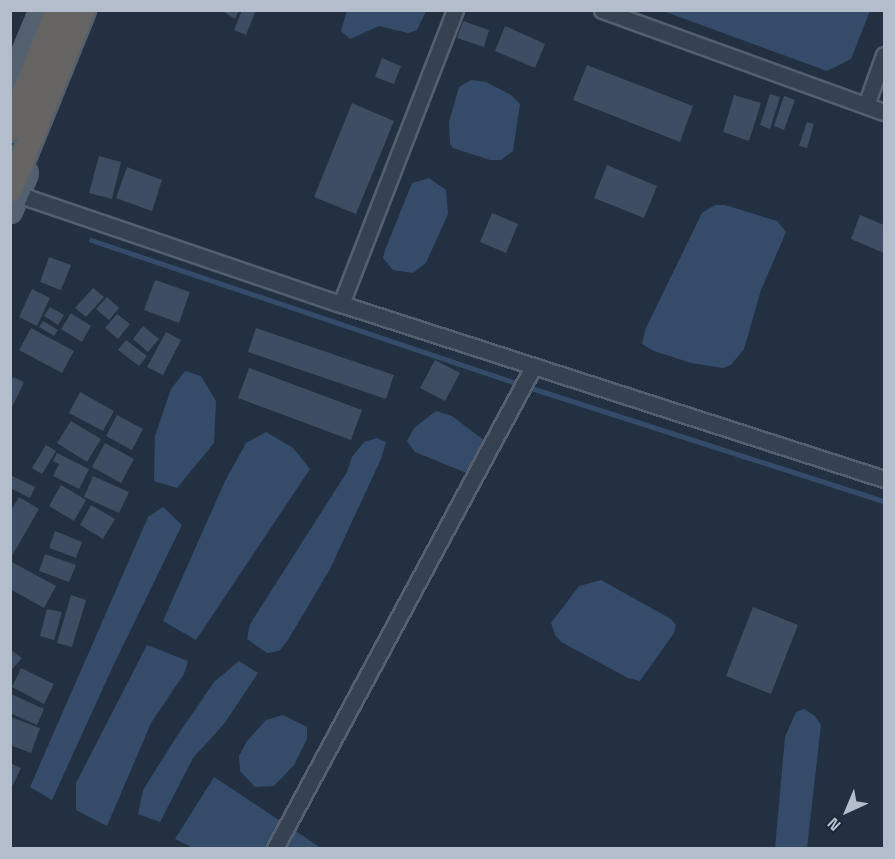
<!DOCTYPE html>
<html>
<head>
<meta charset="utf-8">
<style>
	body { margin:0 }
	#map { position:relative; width:895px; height:859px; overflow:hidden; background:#223041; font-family:"Space Grotesk",sans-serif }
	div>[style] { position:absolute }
	.water>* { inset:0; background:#344b6a }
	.stream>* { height:5px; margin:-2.5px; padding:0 2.5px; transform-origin:2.5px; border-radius:2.5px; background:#344b6a }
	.building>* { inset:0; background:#3e4d61 }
	.roads { filter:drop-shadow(2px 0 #54606e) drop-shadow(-2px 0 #54606e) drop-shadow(0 2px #54606e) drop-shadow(0 -2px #54606e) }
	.minor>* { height:15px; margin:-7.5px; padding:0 7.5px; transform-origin:7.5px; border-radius:7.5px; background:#364251 }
	.primary>* { height:22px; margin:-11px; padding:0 11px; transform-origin:11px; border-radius:11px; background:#546171 }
	.trunk>* { height:24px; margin:-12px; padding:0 12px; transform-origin:12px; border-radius:12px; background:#666462 }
	span { translate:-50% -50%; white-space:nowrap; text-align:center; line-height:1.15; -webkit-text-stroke:5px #1b2736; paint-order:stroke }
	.frame { position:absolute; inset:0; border:12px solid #b3bdcb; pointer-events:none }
	.north { position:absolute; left:817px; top:781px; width:60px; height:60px; -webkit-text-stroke:4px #1b2736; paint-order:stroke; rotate:224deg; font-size:16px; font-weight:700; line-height:24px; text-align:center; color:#b3bdcb }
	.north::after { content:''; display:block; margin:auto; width:21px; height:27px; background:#b3bdcb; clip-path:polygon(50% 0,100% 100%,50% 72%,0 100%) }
</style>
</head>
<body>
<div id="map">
	<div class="water">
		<div style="clip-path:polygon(347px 11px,347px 10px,426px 11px,417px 30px,408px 33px,379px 26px,350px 39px,341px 31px)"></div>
		<div style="clip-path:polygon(663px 11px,870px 11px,851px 59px,827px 71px)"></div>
		<div style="clip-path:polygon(471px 80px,486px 82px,511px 95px,520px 104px,513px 151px,501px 160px,490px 160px,453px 148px,450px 144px,449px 122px,459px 87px)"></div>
		<div style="clip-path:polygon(429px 178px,446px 190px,448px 214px,426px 263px,413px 273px,393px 270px,383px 258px,385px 250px,412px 183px)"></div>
		<div style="clip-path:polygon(715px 205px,725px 205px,777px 221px,786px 232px,761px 290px,744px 349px,731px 365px,723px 368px,691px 363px,654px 351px,642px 344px,645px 330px,702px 213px)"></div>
		<div style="clip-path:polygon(185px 371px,201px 376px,216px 401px,214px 443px,177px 488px,154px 481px,155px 436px,171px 389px)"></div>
		<div style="clip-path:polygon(436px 411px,452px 416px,485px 441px,489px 449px,469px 474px,415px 452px,407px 441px,414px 428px)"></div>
		<div style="clip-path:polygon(266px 432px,293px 448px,310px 469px,196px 640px,163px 621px,225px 481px,246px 443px)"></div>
		<div style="clip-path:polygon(377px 438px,386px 442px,381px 459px,330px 569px,288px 640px,279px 651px,267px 653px,247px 639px,250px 624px,347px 472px,352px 457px,364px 442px)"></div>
		<div style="clip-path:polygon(163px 507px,182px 525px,114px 664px,52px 800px,30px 787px,148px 517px)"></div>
		<div style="clip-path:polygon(601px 580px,671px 619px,676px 625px,674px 633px,640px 681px,628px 678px,561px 642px,555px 635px,551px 623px,579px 586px)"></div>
		<div style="clip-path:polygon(147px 645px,188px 661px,184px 674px,151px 723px,107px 826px,76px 810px,76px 783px)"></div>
		<div style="clip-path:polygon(239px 661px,258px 673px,224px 724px,193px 758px,160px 822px,138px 814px,143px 790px,175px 739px,214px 682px)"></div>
		<div style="clip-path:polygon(804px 709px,815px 716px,821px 725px,807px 848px,775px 848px,785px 737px,796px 712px)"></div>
		<div style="clip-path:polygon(283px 715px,307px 727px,307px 739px,294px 765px,274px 786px,255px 787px,240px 771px,239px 756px,247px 741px,266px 720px)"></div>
		<div style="clip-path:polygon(214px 777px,321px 848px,193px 848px,175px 839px)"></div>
	</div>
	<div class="stream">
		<div style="left:91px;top:240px;width:458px;rotate:18.6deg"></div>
		<div style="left:525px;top:386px;width:377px;rotate:17.8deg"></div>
	</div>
	<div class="building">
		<div style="clip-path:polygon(221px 10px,239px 10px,235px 19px)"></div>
		<div style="clip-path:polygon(242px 10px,256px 10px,246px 35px,234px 30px)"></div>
		<div style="clip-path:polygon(463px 21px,489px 30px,484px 47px,457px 38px)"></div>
		<div style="clip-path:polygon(505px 26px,545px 44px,535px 68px,495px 51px)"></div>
		<div style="clip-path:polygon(382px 58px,401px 66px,394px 84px,375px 77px)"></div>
		<div style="clip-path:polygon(587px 65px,693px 106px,680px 142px,573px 100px)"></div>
		<div style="clip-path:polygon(770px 94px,780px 97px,770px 129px,760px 125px)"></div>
		<div style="clip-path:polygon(734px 95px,761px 103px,749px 141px,723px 132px)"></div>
		<div style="clip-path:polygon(784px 96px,795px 100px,784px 130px,774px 126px)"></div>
		<div style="clip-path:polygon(352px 103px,394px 121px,356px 214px,314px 197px)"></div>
		<div style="clip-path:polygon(807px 122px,814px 124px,807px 148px,799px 146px)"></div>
		<div style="clip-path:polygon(99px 156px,121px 162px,112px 199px,89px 193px)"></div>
		<div style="clip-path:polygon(607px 165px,657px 186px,644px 218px,594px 198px)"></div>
		<div style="clip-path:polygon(127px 167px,162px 180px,152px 211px,116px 198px)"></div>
		<div style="clip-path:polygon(492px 213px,518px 224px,506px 253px,480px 242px)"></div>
		<div style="clip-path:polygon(860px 215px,884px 225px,884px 253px,851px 239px)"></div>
		<div style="clip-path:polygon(49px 257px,71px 265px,61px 290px,40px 282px)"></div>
		<div style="clip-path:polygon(155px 280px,190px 292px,179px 323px,144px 310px)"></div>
		<div style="clip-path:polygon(93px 288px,104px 297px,86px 317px,75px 308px)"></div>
		<div style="clip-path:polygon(32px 289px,50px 298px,37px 326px,19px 317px)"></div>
		<div style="clip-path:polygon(107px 297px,119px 308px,109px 320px,96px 309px)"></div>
		<div style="clip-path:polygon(50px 307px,64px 315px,58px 325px,44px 316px)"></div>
		<div style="clip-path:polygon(71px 313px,91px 326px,82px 342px,61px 329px)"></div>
		<div style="clip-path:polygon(117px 314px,130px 324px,118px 339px,105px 328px)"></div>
		<div style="clip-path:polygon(43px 321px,58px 330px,54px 336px,39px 327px)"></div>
		<div style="clip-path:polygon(143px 326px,159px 339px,148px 352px,133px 339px)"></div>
		<div style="clip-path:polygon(31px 328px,74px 351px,62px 373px,19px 350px)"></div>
		<div style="clip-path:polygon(256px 328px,394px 375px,386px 399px,248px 352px)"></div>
		<div style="clip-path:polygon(166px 332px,181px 340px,163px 375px,147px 367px)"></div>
		<div style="clip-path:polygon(126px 340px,147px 356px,139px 366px,118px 350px)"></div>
		<div style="clip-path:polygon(435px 360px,460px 373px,445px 401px,420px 388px)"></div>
		<div style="clip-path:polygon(249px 368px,362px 410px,351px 440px,238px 398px)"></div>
		<div style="clip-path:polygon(13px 377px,24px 382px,10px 411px,10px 382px)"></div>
		<div style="clip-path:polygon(80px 392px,114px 411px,103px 431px,69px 413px)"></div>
		<div style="clip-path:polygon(117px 415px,143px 429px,132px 450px,106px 436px)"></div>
		<div style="clip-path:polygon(71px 421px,101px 439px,87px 462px,57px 443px)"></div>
		<div style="clip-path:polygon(105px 443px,134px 459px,121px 483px,92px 467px)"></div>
		<div style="clip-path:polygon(46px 445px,56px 451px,42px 474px,32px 468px)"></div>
		<div style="clip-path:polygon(57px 453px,89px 469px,79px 489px,53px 476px,59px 464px,53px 461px)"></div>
		<div style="clip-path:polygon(10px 475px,35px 487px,30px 498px,10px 488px)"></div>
		<div style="clip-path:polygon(93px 476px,129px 492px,119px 513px,84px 497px)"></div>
		<div style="clip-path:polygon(61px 485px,86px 500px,74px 521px,49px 506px)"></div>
		<div style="clip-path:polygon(19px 497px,39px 509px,10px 559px,10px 512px)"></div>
		<div style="clip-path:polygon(91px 505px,115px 519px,103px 539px,80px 525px)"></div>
		<div style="clip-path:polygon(55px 531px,82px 542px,76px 558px,49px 548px)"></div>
		<div style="clip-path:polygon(45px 554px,76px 565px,69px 582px,39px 571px)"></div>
		<div style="clip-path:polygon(10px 561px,56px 586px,44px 608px,10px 589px)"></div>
		<div style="clip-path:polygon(71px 595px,86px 600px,72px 647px,57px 643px)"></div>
		<div style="clip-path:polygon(753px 607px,798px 625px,771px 694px,726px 676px)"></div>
		<div style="clip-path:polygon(47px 609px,62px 612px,54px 640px,40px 636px)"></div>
		<div style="clip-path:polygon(10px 649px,22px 658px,10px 672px)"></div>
		<div style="clip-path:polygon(21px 668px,54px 684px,44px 704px,12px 687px)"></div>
		<div style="clip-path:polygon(11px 694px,44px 709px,37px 725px,10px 713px)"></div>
		<div style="clip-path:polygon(11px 717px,40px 728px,31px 753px,10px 745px)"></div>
		<div style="clip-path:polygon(10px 763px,21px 768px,13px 785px,10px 784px)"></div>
	</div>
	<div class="roads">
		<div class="minor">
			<div style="left:455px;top:10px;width:315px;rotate:111.2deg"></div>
			<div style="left:341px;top:304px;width:571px;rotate:17.86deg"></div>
			<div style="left:602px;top:10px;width:300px;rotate:19.9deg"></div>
			<div style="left:866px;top:105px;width:53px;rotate:-70.2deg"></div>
			<div style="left:17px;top:194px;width:342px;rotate:18.8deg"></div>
			<div style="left:275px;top:848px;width:546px;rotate:-61.79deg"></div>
		</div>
		<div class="primary">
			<div style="left:10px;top:87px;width:83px;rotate:-67.4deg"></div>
			<div style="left:10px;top:211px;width:41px;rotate:-67.2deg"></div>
		</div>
		<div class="trunk">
			<div style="left:10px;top:129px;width:128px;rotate:-68deg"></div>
			<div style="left:10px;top:190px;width:194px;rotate:-67.9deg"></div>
		</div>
	</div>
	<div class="frame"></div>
	<div class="north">N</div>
</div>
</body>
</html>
